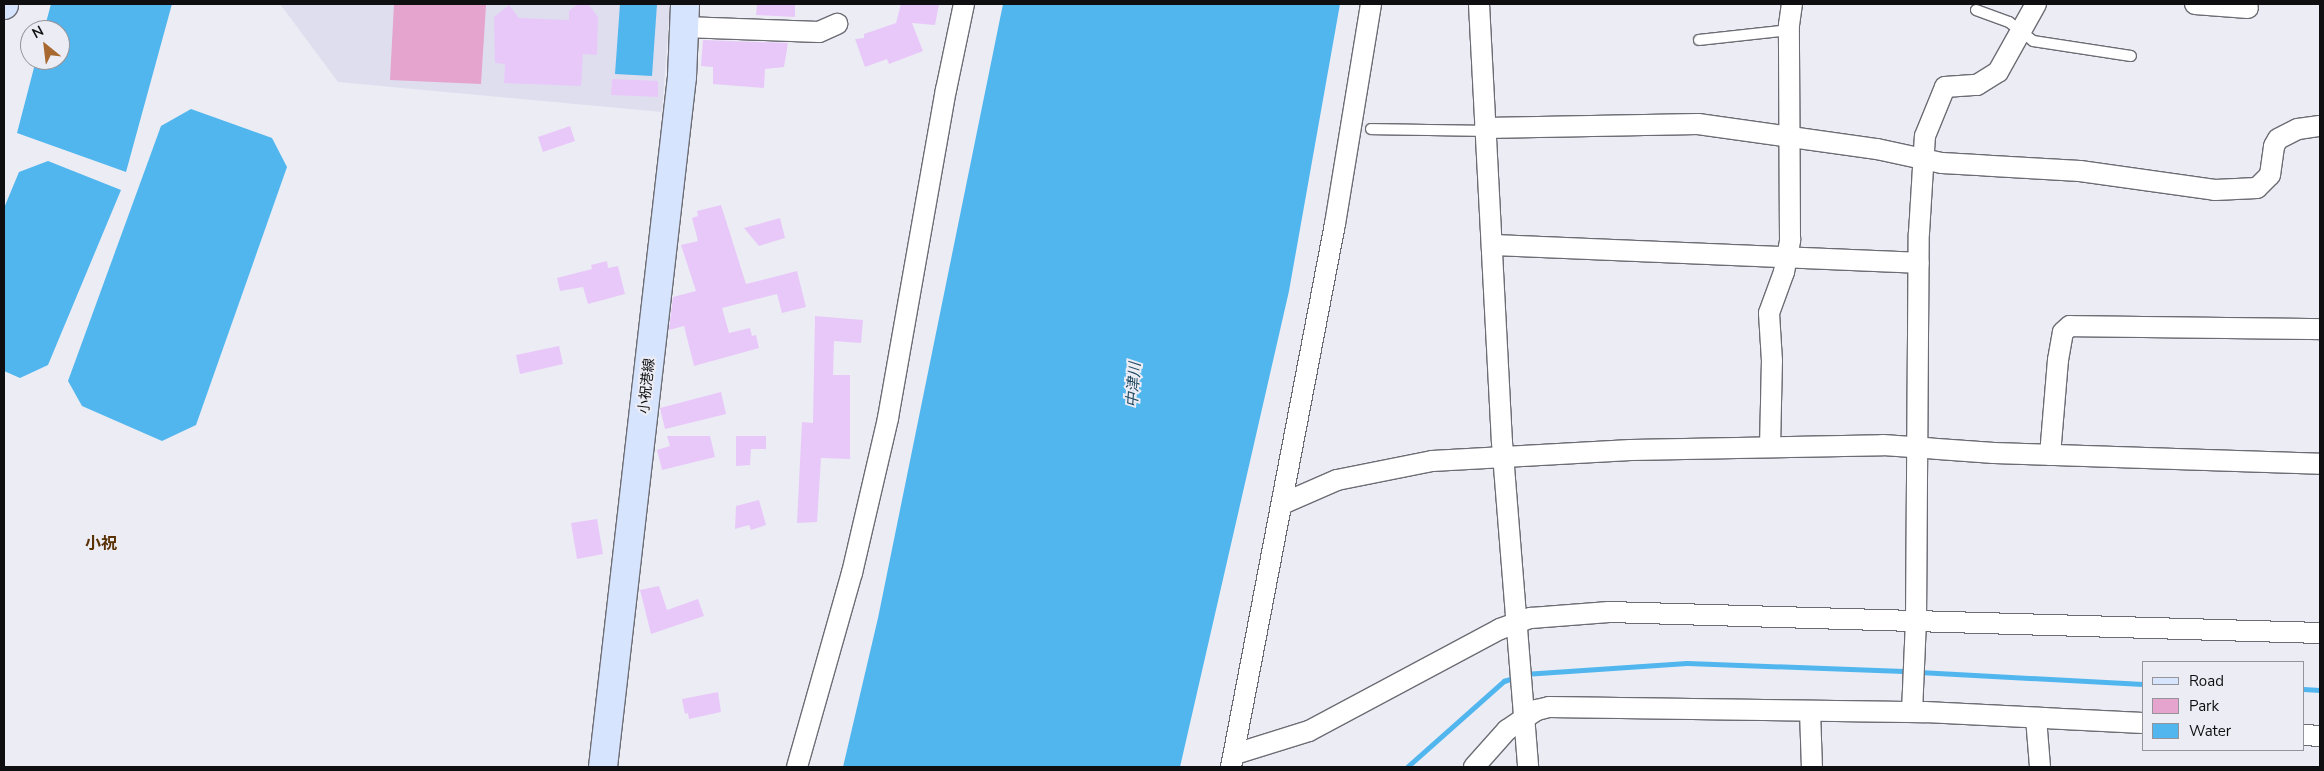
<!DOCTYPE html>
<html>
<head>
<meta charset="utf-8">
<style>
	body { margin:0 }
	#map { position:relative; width:2324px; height:771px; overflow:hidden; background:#ececf5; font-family:"Nunito Sans","Noto Sans JP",sans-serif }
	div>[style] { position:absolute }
	.built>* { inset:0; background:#dfdeef }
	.green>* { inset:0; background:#e5a4cd }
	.water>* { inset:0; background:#51b6ee }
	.stream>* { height:5px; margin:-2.5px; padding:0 2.5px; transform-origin:2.5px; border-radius:2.5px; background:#51b6ee }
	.building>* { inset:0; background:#e8c8f8 }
	.roads { filter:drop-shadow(1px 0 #6c6c74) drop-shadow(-1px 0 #6c6c74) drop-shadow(0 1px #6c6c74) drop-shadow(0 -1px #6c6c74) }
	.lane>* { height:10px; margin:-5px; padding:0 5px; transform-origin:5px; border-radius:5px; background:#fff }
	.street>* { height:20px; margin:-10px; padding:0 10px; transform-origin:10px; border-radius:10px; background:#fff }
	.secondary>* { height:28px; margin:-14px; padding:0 14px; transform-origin:14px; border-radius:14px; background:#d7e4fe }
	span { translate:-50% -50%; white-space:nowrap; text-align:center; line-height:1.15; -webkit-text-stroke:4px #ececf5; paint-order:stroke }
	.street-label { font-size:14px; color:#0f0f12 }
	.water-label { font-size:15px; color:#1f4960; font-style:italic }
	.quarter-label { font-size:16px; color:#5a3005; font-weight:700 }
	.frame { position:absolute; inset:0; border:5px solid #0f0f12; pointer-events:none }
	.legend { position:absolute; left:2142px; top:661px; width:162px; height:90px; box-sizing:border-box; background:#ececf5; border:1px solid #94949a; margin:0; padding:6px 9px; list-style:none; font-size:15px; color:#0f0f12 }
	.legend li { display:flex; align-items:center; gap:10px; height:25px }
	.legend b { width:25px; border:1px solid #94949a }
	.north { position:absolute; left:20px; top:20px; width:50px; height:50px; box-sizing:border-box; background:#ececf5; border:1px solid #94949a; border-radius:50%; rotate:331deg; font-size:14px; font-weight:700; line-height:20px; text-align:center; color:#0f0f12 }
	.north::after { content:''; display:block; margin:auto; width:18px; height:22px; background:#a86930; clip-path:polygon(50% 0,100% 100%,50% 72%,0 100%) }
</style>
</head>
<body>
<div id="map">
	<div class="built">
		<div style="clip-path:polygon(280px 4px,670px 4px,662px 112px,338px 82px)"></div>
	</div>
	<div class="green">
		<div style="clip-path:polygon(394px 4px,486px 5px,481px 84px,390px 80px)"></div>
	</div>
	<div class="water">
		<div style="clip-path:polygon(51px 4px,172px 4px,126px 172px,17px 133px,36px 60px,60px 60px,60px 30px,44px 30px)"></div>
		<div style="clip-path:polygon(620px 4px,657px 4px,652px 76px,615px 74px)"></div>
		<div style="clip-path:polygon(1003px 4px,1340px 4px,1289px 291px,1180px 767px,843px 767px,878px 618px)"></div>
		<div style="clip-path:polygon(191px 109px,272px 138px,287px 167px,196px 425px,162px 441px,82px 406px,68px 381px,161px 126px)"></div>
		<div style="clip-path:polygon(48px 161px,121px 190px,48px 365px,20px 378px,4px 371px,4px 208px,19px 172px)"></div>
	</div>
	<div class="stream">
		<div style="left:1919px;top:672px;width:224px;rotate:3.1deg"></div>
		<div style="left:1524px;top:674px;width:163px;rotate:-3.9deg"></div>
		<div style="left:1687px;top:663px;width:223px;rotate:2.1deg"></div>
		<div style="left:2303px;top:689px;width:17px;rotate:3deg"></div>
		<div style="left:1407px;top:767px;width:130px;rotate:-41.6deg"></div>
		<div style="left:1504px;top:681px;width:13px;rotate:-18deg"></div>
	</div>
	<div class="building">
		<div style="clip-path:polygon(578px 4px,588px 4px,598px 17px,597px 55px,583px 54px,581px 86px,504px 83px,505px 64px,495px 63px,494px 17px,509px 5px,519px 18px,569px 20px,569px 11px)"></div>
		<div style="clip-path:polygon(757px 4px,795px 4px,795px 17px,756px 15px)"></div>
		<div style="clip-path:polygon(901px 4px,939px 4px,935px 25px,912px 23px,923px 51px,889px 64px,887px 59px,865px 67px,855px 39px,864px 38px,864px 34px,896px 23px)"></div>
		<div style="clip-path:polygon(703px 40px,788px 43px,784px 67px,765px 69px,764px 88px,713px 84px,713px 67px,701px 66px)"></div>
		<div style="clip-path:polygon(612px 79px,658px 81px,658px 97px,611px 95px)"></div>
		<div style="clip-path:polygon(570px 126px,575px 141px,543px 152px,538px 137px)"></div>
		<div style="clip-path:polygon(721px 205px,746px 284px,797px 271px,806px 307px,782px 313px,777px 294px,722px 308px,729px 333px,750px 328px,752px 336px,756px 335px,759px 348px,694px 366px,684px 326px,669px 330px,673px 297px,696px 291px,681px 245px,698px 241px,692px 218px,698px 216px,697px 211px)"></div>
		<div style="clip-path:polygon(780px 218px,785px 238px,759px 246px,744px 228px)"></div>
		<div style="clip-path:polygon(607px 261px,608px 268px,618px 266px,625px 294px,588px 304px,583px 287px,560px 291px,557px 278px,592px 269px,591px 265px)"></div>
		<div style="clip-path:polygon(815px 316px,863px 320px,861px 343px,834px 341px,833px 375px,850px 375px,850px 459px,821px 458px,817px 522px,797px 523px,802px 422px,813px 423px)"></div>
		<div style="clip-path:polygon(559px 346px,563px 364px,520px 374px,516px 355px)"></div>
		<div style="clip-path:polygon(721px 392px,726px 414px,665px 429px,660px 408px)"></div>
		<div style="clip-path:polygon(667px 436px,710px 436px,715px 457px,662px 470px,657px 450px,670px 446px)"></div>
		<div style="clip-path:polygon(736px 436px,766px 436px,766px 449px,751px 449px,750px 465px,736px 466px)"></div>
		<div style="clip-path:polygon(759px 500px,766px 525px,751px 530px,749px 525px,735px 529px,736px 506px)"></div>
		<div style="clip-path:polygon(597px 519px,603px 554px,577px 559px,571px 523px)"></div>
		<div style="clip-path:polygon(659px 586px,667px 610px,698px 599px,704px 616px,651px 634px,640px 590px)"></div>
		<div style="clip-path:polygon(718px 692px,721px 712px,689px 719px,688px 713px,685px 714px,682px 699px)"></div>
	</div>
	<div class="roads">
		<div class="lane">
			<div style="left:1976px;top:10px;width:35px;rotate:20deg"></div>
			<div style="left:2009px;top:22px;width:31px;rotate:38deg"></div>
			<div style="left:2033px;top:41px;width:99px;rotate:8.7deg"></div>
			<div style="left:1699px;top:40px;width:91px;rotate:-6.3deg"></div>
			<div style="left:1371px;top:129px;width:115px;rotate:1deg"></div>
		</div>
		<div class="street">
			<div style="left:1479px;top:4px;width:439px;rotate:87deg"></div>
			<div style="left:1502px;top:442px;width:326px;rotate:85.4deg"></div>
			<div style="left:2195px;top:4px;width:53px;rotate:4.3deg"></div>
			<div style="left:684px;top:27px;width:135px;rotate:2.1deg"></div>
			<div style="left:819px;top:32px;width:20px;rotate:-24deg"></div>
			<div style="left:1485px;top:128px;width:213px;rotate:-1.1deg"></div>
			<div style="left:1698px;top:124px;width:181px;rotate:8deg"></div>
			<div style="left:1877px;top:149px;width:66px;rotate:12.2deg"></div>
			<div style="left:1942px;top:163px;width:138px;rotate:3.3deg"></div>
			<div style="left:2080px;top:171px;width:136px;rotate:8deg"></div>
			<div style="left:2215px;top:190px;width:42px;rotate:-2.7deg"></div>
			<div style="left:2257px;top:188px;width:18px;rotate:-45deg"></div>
			<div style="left:2270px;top:175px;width:29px;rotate:-82deg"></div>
			<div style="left:2274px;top:146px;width:8px;rotate:-60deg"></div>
			<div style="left:2278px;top:139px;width:22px;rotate:-27deg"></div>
			<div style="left:2298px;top:129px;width:22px;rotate:-8deg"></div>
			<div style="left:1492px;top:245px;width:427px;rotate:2.4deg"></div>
			<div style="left:1770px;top:447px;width:86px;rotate:-88.7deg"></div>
			<div style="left:1772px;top:361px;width:48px;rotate:-93.6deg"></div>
			<div style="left:1769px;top:313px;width:44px;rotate:-69.9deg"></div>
			<div style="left:1784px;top:272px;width:33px;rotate:-79deg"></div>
			<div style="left:1790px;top:240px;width:215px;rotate:-90.3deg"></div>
			<div style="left:1789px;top:25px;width:21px;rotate:-82deg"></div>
			<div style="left:2050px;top:455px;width:95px;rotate:-85.2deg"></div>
			<div style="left:2058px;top:360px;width:28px;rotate:-80deg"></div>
			<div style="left:2063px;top:332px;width:9px;rotate:-41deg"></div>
			<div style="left:2070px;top:326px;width:250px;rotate:0.7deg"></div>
			<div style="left:1282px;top:504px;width:60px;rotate:-23.6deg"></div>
			<div style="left:1337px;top:480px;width:97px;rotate:-11.3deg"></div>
			<div style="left:1432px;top:461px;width:199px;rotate:-3.2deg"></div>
			<div style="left:1631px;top:450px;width:252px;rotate:-1.1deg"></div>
			<div style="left:1883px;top:445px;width:111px;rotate:4.1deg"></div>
			<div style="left:1994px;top:453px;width:326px;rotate:1.9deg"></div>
			<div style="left:1810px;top:711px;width:56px;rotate:88deg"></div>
			<div style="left:1912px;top:712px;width:90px;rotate:-87.5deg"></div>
			<div style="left:1916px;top:622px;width:389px;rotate:-89.6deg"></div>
			<div style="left:1919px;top:233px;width:97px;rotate:-86.5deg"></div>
			<div style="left:1925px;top:136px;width:53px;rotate:-67.8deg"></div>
			<div style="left:1945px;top:87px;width:32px;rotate:-4deg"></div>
			<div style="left:1977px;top:85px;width:25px;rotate:-32deg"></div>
			<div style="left:1998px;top:72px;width:78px;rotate:-60.8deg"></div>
			<div style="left:2036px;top:718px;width:49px;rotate:85.3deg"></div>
			<div style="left:2303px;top:735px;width:17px;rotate:3deg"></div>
			<div style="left:1235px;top:754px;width:77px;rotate:-17.3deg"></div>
			<div style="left:1309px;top:731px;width:217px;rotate:-28.1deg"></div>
			<div style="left:1500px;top:629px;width:33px;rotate:-20deg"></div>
			<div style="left:1531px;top:618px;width:78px;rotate:-4.4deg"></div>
			<div style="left:1609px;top:612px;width:711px;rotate:1.69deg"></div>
			<div style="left:797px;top:767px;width:202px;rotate:-74.2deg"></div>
			<div style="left:852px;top:573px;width:159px;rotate:-76.9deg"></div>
			<div style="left:888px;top:418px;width:333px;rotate:-80deg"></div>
			<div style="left:946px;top:90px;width:88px;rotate:-78.2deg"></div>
			<div style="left:1231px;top:767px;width:553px;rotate:-79.16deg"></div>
			<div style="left:1335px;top:224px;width:223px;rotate:-80.7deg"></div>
			<div style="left:1474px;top:767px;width:50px;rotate:-48.3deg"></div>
			<div style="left:1507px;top:730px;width:36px;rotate:-34deg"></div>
			<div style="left:1537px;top:710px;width:12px;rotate:-14deg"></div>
			<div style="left:1549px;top:707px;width:376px;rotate:0.8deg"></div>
			<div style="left:1925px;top:712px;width:218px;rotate:2.9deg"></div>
		</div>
		<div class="secondary">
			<div style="left:4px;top:5px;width:1px;rotate:-90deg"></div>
			<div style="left:603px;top:767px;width:695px;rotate:-83.47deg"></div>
			<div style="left:682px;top:77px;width:73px;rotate:-87.6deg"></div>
		</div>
	</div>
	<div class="street-label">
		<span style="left:647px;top:386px;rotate:-84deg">小祝港線</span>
	</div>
	<div class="water-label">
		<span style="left:1134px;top:385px;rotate:-86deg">中津川</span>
	</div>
	<div class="quarter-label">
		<span style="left:101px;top:544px">小祝</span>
	</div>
	<div class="frame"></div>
	<ul class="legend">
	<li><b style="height:6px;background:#d7e4fe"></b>Road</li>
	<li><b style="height:14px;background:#e5a4cd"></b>Park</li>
	<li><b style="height:14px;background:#51b6ee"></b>Water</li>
	</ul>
	<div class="north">N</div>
</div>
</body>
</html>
